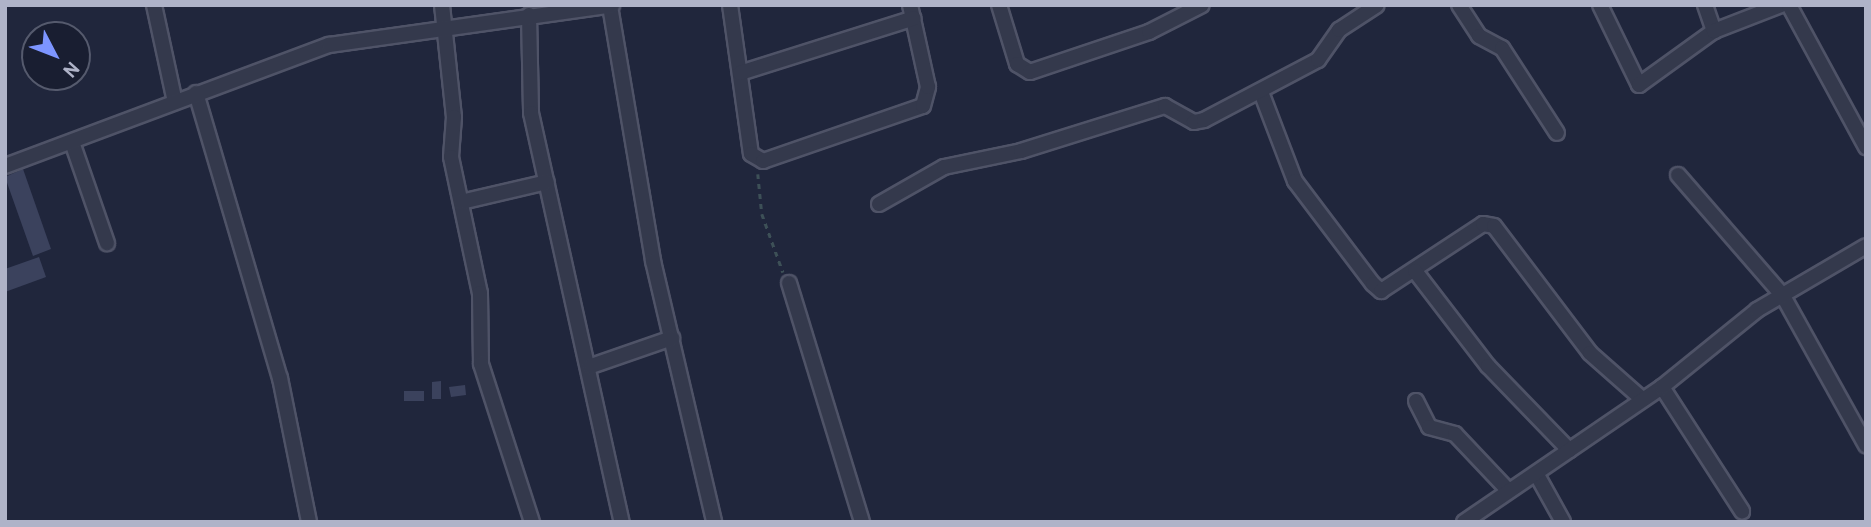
<!DOCTYPE html>
<html>
<head>
<meta charset="utf-8">
<style>
	body { margin:0 }
	#map { position:relative; width:1871px; height:527px; overflow:hidden; background:#20263c; font-family:Overpass,sans-serif }
	div>[style] { position:absolute }
	.building>* { inset:0; background:#3b425d }
	.path>* { height:2.5px; margin-top:-1.25px; transform-origin:0; background:repeating-linear-gradient(90deg,#3d5057 0 5px,transparent 0 10px) }
	.roads { filter:drop-shadow(2px 0 #4f5367) drop-shadow(-2px 0 #4f5367) drop-shadow(0 2px #4f5367) drop-shadow(0 -2px #4f5367) }
	.street>* { height:14px; margin:-7px; padding:0 7px; transform-origin:7px; border-radius:7px; background:#34394c }
	span { translate:-50% -50%; white-space:nowrap; text-align:center; line-height:1.15; -webkit-text-stroke:5px #191e31; paint-order:stroke }
	.frame { position:absolute; inset:0; border:7px solid #afb3c8; pointer-events:none }
	.north { position:absolute; left:21px; top:21px; width:70px; height:70px; box-sizing:border-box; background:#191e31; border:2px solid #555a6d; border-radius:50%; rotate:132deg; font-size:19px; font-weight:700; line-height:28px; text-align:center; color:#afb3c8 }
	.north::after { content:''; display:block; margin:auto; width:24px; height:32px; background:#7d95ff; clip-path:polygon(50% 0,100% 100%,50% 72%,0 100%) }
</style>
</head>
<body>
<div id="map">
	<div class="building">
		<div style="clip-path:polygon(23px 169px,51px 249px,33px 256px,5px 177px)"></div>
		<div style="clip-path:polygon(39px 257px,46px 277px,5px 292px,5px 269px)"></div>
		<div style="clip-path:polygon(441px 381px,441px 399px,432px 399px,432px 382px)"></div>
		<div style="clip-path:polygon(465px 385px,466px 395px,451px 397px,449px 387px)"></div>
		<div style="clip-path:polygon(404px 391px,424px 391px,424px 401px,404px 401px)"></div>
	</div>
	<div class="path">
		<div style="left:758px;top:174px;width:40px;rotate:84.3deg"></div>
		<div style="left:762px;top:214px;width:62px;rotate:70.1deg"></div>
	</div>
	<div class="roads">
		<div class="street">
			<div style="left:154px;top:5px;width:99px;rotate:77.8deg"></div>
			<div style="left:442px;top:5px;width:113px;rotate:83.9deg"></div>
			<div style="left:454px;top:117px;width:40px;rotate:94.3deg"></div>
			<div style="left:451px;top:157px;width:139px;rotate:78deg"></div>
			<div style="left:480px;top:293px;width:71px;rotate:89.2deg"></div>
			<div style="left:481px;top:364px;width:166px;rotate:72.1deg"></div>
			<div style="left:730px;top:5px;width:150px;rotate:82deg"></div>
			<div style="left:751px;top:154px;width:14px;rotate:30deg"></div>
			<div style="left:763px;top:161px;width:169px;rotate:-19deg"></div>
			<div style="left:923px;top:106px;width:20px;rotate:-75deg"></div>
			<div style="left:928px;top:87px;width:84px;rotate:-102.4deg"></div>
			<div style="left:999px;top:5px;width:62px;rotate:73deg"></div>
			<div style="left:1017px;top:64px;width:15px;rotate:32deg"></div>
			<div style="left:1030px;top:72px;width:126px;rotate:-18.6deg"></div>
			<div style="left:1149px;top:32px;width:59px;rotate:-27deg"></div>
			<div style="left:1459px;top:5px;width:37px;rotate:57deg"></div>
			<div style="left:1479px;top:36px;width:26px;rotate:28deg"></div>
			<div style="left:1502px;top:48px;width:101px;rotate:57.1deg"></div>
			<div style="left:1600px;top:5px;width:89px;rotate:64deg"></div>
			<div style="left:1639px;top:85px;width:92px;rotate:-35.8deg"></div>
			<div style="left:1705px;top:5px;width:28px;rotate:71deg"></div>
			<div style="left:1714px;top:31px;width:72px;rotate:-21.2deg"></div>
			<div style="left:1789px;top:5px;width:162px;rotate:61.5deg"></div>
			<div style="left:610px;top:6px;width:259px;rotate:80.4deg"></div>
			<div style="left:653px;top:261px;width:268px;rotate:76.8deg"></div>
			<div style="left:529px;top:15px;width:98px;rotate:88.8deg"></div>
			<div style="left:531px;top:113px;width:419px;rotate:77.5deg"></div>
			<div style="left:740px;top:73px;width:182px;rotate:-17.5deg"></div>
			<div style="left:1261px;top:92px;width:95px;rotate:69.1deg"></div>
			<div style="left:1295px;top:181px;width:129px;rotate:52.9deg"></div>
			<div style="left:1373px;top:284px;width:11px;rotate:41deg"></div>
			<div style="left:1381px;top:291px;width:122px;rotate:-33.3deg"></div>
			<div style="left:1483px;top:224px;width:11px;rotate:10deg"></div>
			<div style="left:1494px;top:226px;width:159px;rotate:52.9deg"></div>
			<div style="left:1590px;top:353px;width:68px;rotate:41.4deg"></div>
			<div style="left:196px;top:93px;width:297px;rotate:73.6deg"></div>
			<div style="left:280px;top:378px;width:147px;rotate:78.6deg"></div>
			<div style="left:73px;top:145px;width:104px;rotate:70.9deg"></div>
			<div style="left:5px;top:166px;width:346px;rotate:-20.5deg"></div>
			<div style="left:329px;top:45px;width:286px;rotate:-8deg"></div>
			<div style="left:1678px;top:175px;width:160px;rotate:49deg"></div>
			<div style="left:1783px;top:296px;width:171px;rotate:60.9deg"></div>
			<div style="left:461px;top:202px;width:88px;rotate:-13.1deg"></div>
			<div style="left:879px;top:204px;width:75px;rotate:-29.6deg"></div>
			<div style="left:944px;top:167px;width:79px;rotate:-11.7deg"></div>
			<div style="left:1021px;top:151px;width:151px;rotate:-17.4deg"></div>
			<div style="left:1165px;top:106px;width:33px;rotate:29deg"></div>
			<div style="left:1194px;top:122px;width:10px;rotate:-11deg"></div>
			<div style="left:1204px;top:120px;width:129px;rotate:-27.8deg"></div>
			<div style="left:1318px;top:60px;width:37px;rotate:-55deg"></div>
			<div style="left:1339px;top:30px;width:45px;rotate:-33.3deg"></div>
			<div style="left:1415px;top:271px;width:120px;rotate:52.5deg"></div>
			<div style="left:1488px;top:366px;width:117px;rotate:46deg"></div>
			<div style="left:789px;top:283px;width:250px;rotate:73deg"></div>
			<div style="left:591px;top:366px;width:86px;rotate:-19.1deg"></div>
			<div style="left:1662px;top:387px;width:148px;rotate:57.2deg"></div>
			<div style="left:1416px;top:401px;width:29px;rotate:63deg"></div>
			<div style="left:1429px;top:427px;width:27px;rotate:15deg"></div>
			<div style="left:1455px;top:434px;width:77px;rotate:46.6deg"></div>
			<div style="left:1537px;top:475px;width:54px;rotate:61deg"></div>
			<div style="left:1464px;top:522px;width:240px;rotate:-34.3deg"></div>
			<div style="left:1662px;top:387px;width:122px;rotate:-39deg"></div>
			<div style="left:1757px;top:310px;width:126px;rotate:-30.4deg"></div>
		</div>
	</div>
	<div class="frame"></div>
	<div class="north">N</div>
</div>
</body>
</html>
